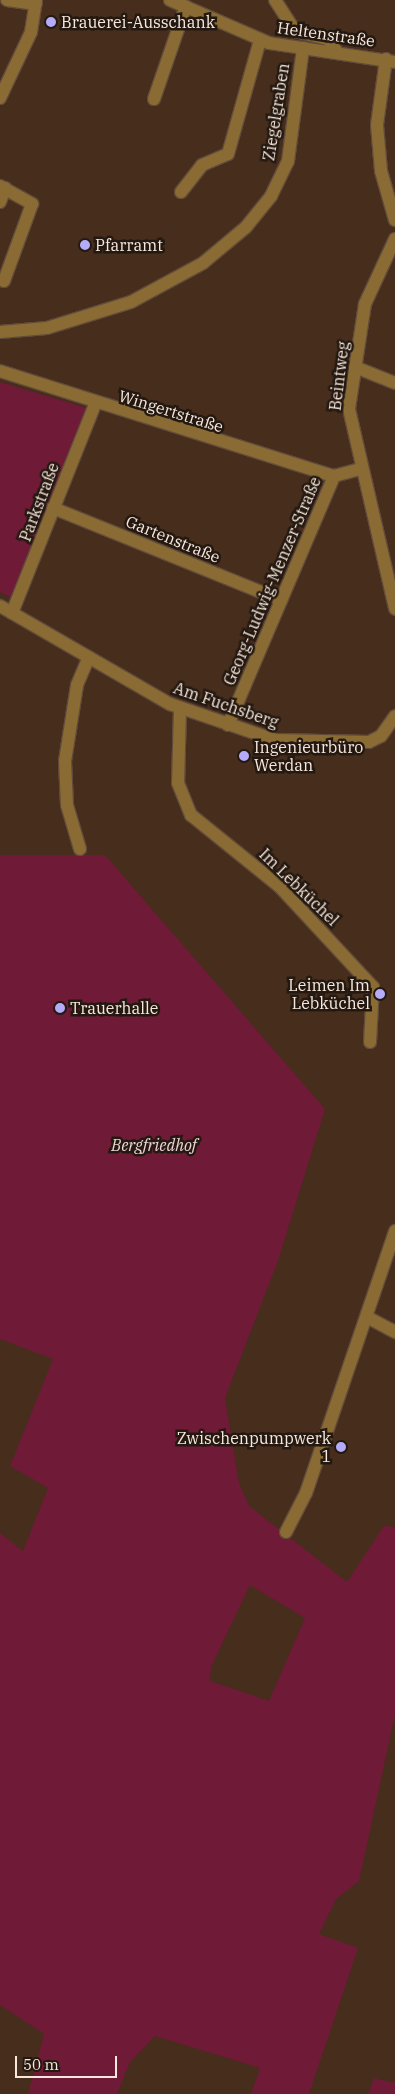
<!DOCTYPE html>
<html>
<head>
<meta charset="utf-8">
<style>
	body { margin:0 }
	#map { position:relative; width:395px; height:2094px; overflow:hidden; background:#462d1c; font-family:"IBM Plex Serif",serif }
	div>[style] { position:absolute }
	.green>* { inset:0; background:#6f1a37 }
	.water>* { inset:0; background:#252303 }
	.roads { filter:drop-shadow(1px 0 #624b3b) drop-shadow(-1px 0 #624b3b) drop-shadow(0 1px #624b3b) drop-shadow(0 -1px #624b3b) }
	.minor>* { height:12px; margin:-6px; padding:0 6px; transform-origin:6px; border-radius:6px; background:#896b33 }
	.tertiary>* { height:12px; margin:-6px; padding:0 6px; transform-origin:6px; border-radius:6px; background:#896b33 }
	.dots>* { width:14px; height:14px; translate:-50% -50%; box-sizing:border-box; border:2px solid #241911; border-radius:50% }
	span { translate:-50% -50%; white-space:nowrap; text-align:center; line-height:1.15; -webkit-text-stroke:5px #241911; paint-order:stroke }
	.poi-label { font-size:16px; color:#f7e7dc }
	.left { translate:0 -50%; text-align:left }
	.right { translate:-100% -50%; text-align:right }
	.street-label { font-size:16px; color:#f7e7dc }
	.park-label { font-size:16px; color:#efd4d9; font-style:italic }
	.scale { position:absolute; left:15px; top:2056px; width:102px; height:22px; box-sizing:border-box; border:2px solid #f7e7dc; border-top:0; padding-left:6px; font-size:15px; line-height:18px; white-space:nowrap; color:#f7e7dc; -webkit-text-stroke:4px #241911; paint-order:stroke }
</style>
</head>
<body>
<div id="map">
	<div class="green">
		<div style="clip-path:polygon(0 382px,87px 408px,12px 598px,0 592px)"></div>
		<div style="clip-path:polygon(evenodd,0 855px,105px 855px,325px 1109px,278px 1261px,225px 1398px,239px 1483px,249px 1506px,347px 1582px,384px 1526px,395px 1527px,395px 1715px,359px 1881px,336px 1899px,319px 1934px,358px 1948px,309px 2094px,251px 2094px,260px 2068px,155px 2036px,130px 2062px,117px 2094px,28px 2094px,44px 2034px,0 2005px,0 1533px,23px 1551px,48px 1488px,10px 1466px,53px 1359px,0 1339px,0 855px,250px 1585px,305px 1618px,269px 1701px,210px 1681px,211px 1667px,250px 1585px)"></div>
		<div style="clip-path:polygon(374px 2078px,395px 2083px,395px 2094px,368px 2094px)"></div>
	</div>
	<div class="water">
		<div style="clip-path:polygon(47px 471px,52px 473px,40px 505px,34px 503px)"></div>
	</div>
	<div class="roads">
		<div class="minor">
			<div style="left:7px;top:0;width:29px;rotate:8deg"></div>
			<div style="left:275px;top:0;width:37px;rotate:57deg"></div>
			<div style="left:295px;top:31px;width:34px;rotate:14deg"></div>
			<div style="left:328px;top:39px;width:16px;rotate:55deg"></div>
			<div style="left:386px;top:59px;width:67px;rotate:97.8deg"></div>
			<div style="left:377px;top:125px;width:46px;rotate:85deg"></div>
			<div style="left:381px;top:171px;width:51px;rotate:74.1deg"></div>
			<div style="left:0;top:98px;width:73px;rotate:-64.8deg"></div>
			<div style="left:31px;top:32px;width:32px;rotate:-81deg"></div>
			<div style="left:154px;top:99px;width:98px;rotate:-71deg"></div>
			<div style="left:0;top:186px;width:37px;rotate:29deg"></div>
			<div style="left:32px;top:204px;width:82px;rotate:110deg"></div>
			<div style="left:181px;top:192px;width:34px;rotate:-52deg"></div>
			<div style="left:202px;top:165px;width:28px;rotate:-23deg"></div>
			<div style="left:228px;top:154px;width:118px;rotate:-74.3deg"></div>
			<div style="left:0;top:202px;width:15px;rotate:-70deg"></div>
			<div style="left:395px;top:239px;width:72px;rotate:114.8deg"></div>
			<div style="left:365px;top:304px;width:106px;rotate:98.7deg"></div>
			<div style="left:349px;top:409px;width:205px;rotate:77deg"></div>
			<div style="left:0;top:332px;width:47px;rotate:-4.9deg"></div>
			<div style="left:47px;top:328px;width:88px;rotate:-17.2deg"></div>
			<div style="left:131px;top:302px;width:82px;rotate:-28.4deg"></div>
			<div style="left:203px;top:263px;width:56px;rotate:-39.9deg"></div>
			<div style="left:246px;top:227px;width:40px;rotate:-51deg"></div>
			<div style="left:271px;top:196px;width:39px;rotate:-64deg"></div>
			<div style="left:288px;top:161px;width:114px;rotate:-82.4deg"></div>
			<div style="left:355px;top:367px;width:43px;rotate:21.8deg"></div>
			<div style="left:0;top:371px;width:350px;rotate:17.5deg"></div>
			<div style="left:53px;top:508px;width:246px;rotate:22deg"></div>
			<div style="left:0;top:606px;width:196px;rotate:30deg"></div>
			<div style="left:170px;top:704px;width:111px;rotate:18.9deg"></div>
			<div style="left:275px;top:740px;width:94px;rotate:1.2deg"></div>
			<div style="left:369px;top:742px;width:13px;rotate:-27deg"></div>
			<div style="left:381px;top:736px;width:24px;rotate:-55deg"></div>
			<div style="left:12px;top:613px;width:225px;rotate:-68.3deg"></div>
			<div style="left:180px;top:709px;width:74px;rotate:91.5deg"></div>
			<div style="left:178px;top:783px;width:35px;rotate:68deg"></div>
			<div style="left:191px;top:815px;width:113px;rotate:38.9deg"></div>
			<div style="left:279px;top:886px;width:138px;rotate:47.1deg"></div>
			<div style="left:373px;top:987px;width:55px;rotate:93.1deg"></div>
			<div style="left:228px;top:725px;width:271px;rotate:-66.9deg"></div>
			<div style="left:334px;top:476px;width:28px;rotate:-15deg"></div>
			<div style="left:80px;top:849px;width:46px;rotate:-106.5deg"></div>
			<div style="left:67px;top:805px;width:44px;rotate:-92.6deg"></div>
			<div style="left:65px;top:761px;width:77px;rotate:-81deg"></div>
			<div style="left:77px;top:685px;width:30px;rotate:-67deg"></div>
			<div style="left:367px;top:1317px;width:32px;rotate:28deg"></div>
			<div style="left:286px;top:1532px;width:44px;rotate:-62.9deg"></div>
			<div style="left:306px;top:1493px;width:277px;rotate:-71.2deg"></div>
		</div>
		<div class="tertiary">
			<div style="left:170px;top:0;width:108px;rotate:23.5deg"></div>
			<div style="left:269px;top:43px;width:127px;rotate:8.6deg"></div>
		</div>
	</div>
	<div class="dots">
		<div style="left:51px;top:22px;background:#b4acf9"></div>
		<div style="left:85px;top:245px;background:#b4acf9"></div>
		<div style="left:244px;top:756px;background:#b4acf9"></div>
		<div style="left:380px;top:994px;background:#b4acf9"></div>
		<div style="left:60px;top:1008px;background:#b4acf9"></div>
		<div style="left:341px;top:1447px;background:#b4acf9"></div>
	</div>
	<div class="poi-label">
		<span class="left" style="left:61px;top:22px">Brauerei-Ausschank</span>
		<span class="left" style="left:95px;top:245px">Pfarramt</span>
		<span class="left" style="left:254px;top:756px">Ingenieurbüro<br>Werdan</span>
		<span class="right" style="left:370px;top:994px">Leimen Im<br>Lebküchel</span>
		<span class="left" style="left:70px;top:1008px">Trauerhalle</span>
		<span class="right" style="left:331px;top:1447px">Zwischenpumpwerk<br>1</span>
	</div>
	<div class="street-label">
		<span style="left:326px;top:34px;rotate:8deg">Heltenstraße</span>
		<span style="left:276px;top:112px;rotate:-81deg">Ziegelgraben</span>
		<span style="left:339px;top:376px;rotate:-83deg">Beintweg</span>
		<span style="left:171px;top:411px;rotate:17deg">Wingertstraße</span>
		<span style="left:39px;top:502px;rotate:-69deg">Parkstraße</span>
		<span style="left:173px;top:539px;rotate:22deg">Gartenstraße</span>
		<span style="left:272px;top:581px;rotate:-67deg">Georg-Ludwig-Menzer-Straße</span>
		<span style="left:226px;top:705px;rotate:19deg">Am Fuchsberg</span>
		<span style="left:299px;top:887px;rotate:44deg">Im Lebküchel</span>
	</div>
	<div class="park-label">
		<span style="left:154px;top:1145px">Bergfriedhof</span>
	</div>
	<div class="scale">50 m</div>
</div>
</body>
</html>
